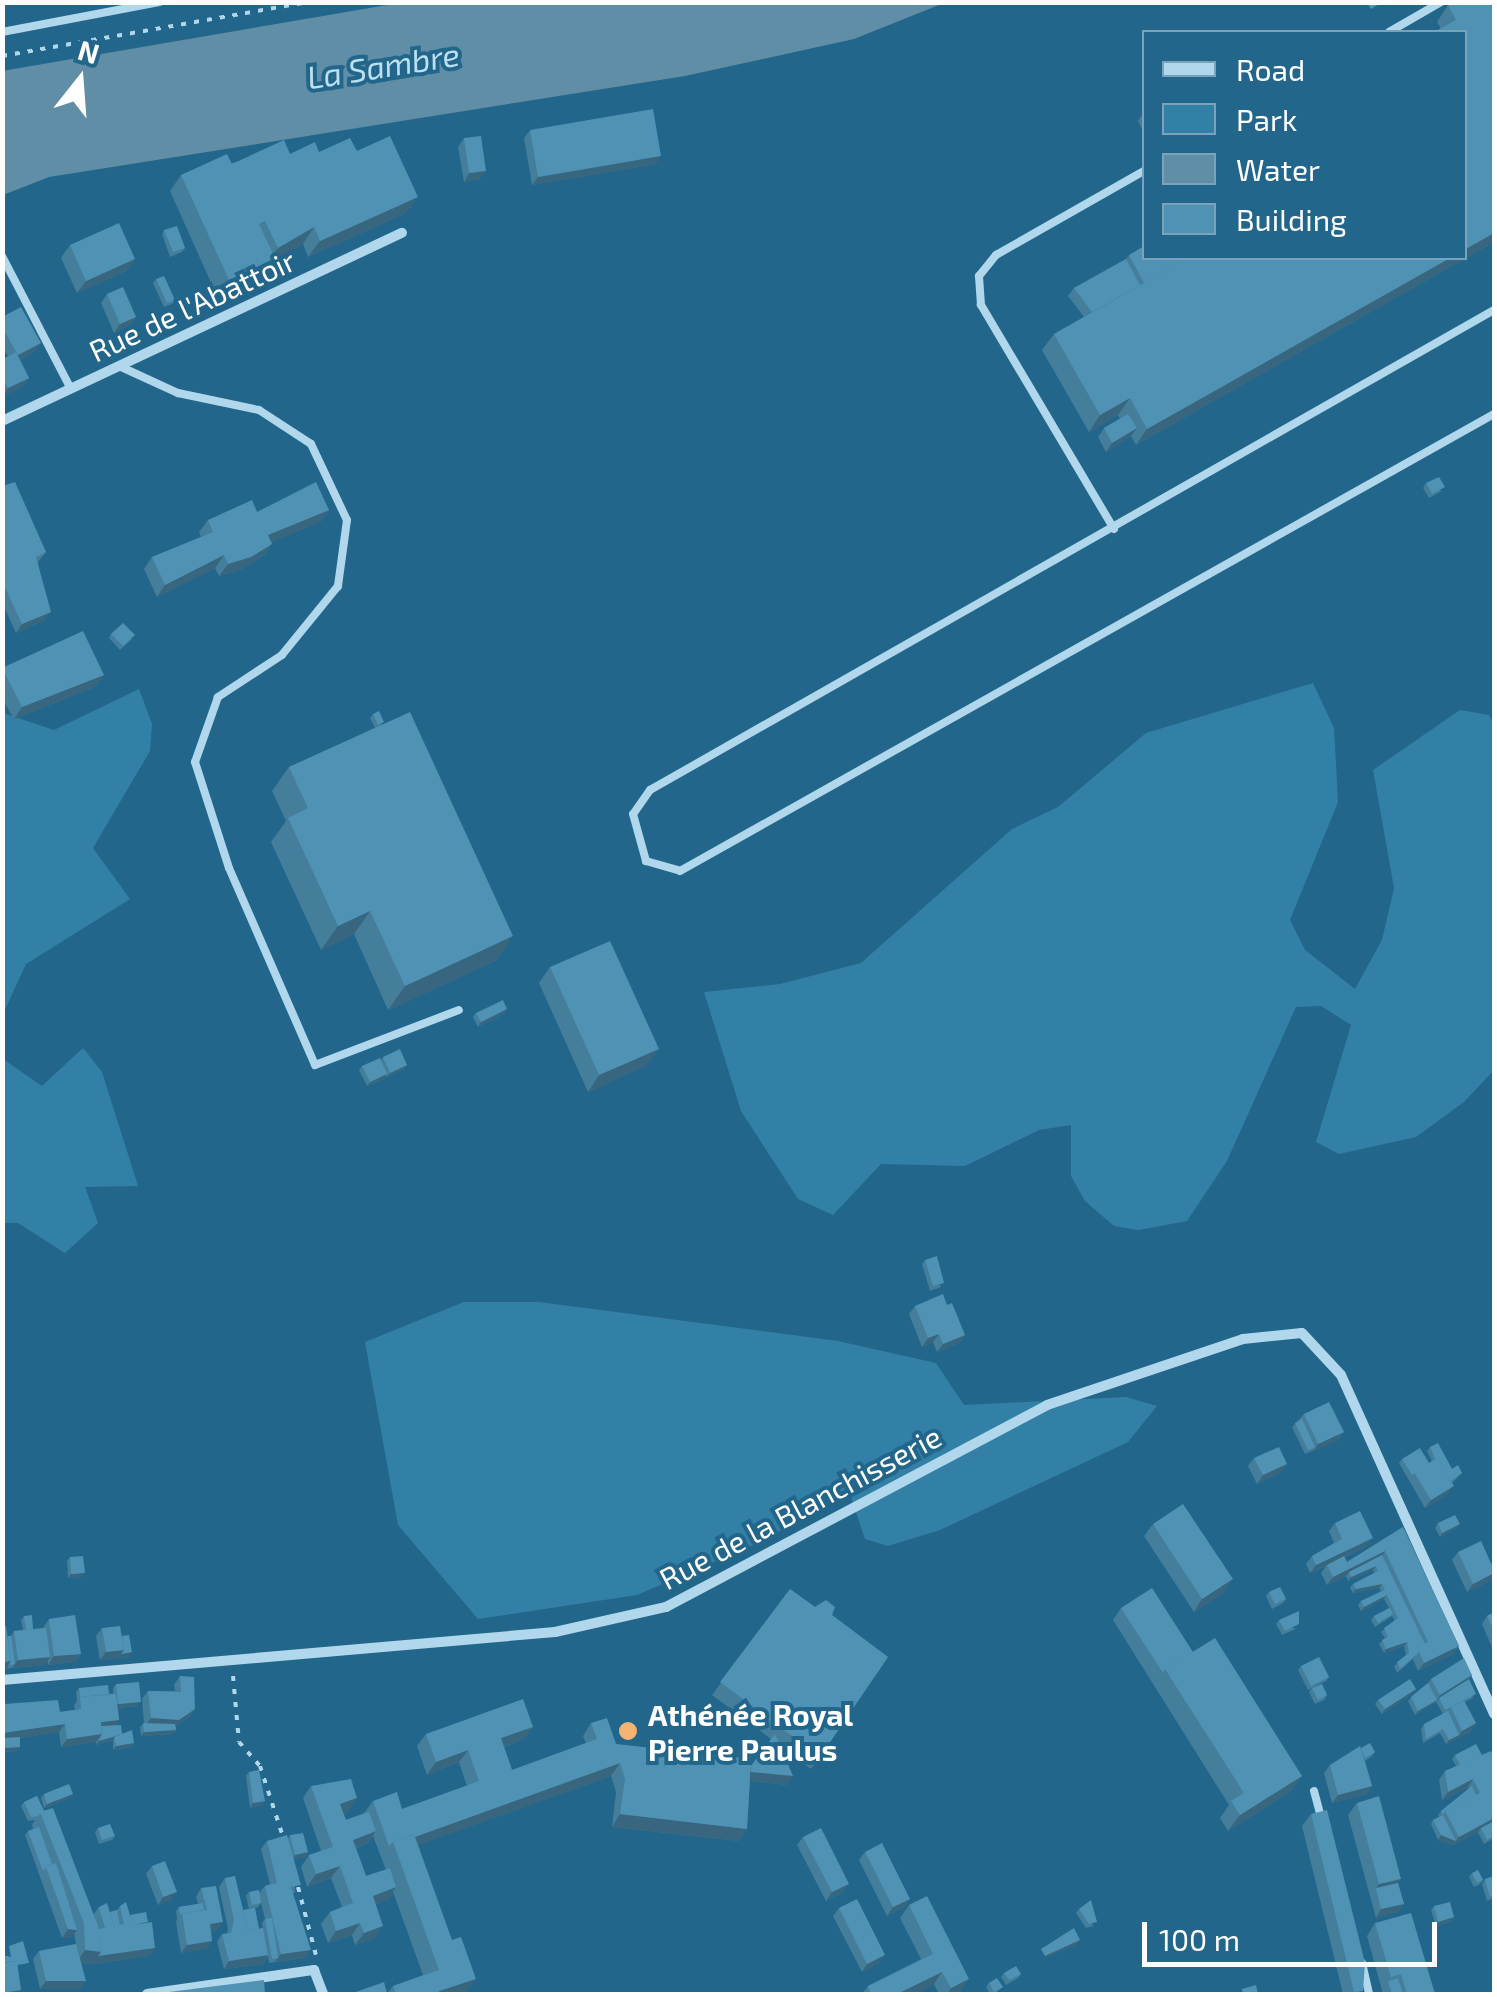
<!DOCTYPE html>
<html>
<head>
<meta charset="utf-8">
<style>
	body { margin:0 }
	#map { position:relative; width:1497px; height:1997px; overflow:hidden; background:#22668b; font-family:"Exo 2",sans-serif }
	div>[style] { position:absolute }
	.green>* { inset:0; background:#3380a6 }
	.water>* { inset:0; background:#608ea6 }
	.path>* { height:4px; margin-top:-2px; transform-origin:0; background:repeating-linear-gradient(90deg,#b0d7eb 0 5px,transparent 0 13px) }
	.service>* { height:8px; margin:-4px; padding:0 4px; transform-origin:4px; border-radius:4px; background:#b0d7eb }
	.minor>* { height:10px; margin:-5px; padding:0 5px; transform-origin:5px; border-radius:5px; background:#b0d7eb }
	.wall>* { inset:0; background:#447e9b }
	.shaded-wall>* { inset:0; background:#37667e }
	.building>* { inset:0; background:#4f92b4 }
	.dots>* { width:28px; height:28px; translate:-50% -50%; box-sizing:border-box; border:5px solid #22668b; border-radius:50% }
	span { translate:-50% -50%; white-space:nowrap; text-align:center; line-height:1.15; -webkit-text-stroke:8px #22668b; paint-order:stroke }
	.street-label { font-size:30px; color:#fff }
	.poi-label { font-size:30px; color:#fff; font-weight:700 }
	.left { translate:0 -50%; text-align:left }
	.water-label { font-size:32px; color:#bce0f2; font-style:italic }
	.frame { position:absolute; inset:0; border:5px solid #fff; pointer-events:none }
	.legend { position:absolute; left:1142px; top:30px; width:325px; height:230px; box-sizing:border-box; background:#22668b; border:2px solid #7aa3b9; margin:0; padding:12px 18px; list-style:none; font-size:30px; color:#fff }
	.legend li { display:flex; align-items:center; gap:20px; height:50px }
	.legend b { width:50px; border:2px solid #7aa3b9 }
	.north { position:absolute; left:30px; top:30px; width:100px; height:100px; -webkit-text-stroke:8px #22668b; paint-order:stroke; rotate:17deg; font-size:28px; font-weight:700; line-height:40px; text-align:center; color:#fff }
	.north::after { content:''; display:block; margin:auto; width:35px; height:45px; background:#fff; clip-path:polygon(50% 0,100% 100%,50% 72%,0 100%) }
	.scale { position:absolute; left:1142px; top:1922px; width:295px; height:45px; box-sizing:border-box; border:5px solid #fff; border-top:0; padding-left:12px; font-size:30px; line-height:35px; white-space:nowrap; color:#fff; -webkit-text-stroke:8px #22668b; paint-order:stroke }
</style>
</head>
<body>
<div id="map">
	<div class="green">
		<div style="clip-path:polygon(1313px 683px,1334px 728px,1338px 802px,1290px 920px,1305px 950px,1355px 989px,1382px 940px,1394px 888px,1373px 770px,1460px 710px,1489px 715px,1494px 725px,1494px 1070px,1464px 1102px,1416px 1137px,1339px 1154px,1316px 1142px,1351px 1025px,1321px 1006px,1296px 1007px,1227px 1161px,1187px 1221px,1139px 1230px,1114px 1226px,1085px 1201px,1071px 1176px,1071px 1125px,1039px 1130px,965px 1166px,881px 1164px,833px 1215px,798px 1199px,741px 1111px,704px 992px,780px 984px,861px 963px,1012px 829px,1058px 807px,1146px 733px)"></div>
		<div style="clip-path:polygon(139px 689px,152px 724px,150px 751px,93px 848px,130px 899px,26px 964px,3px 1014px,3px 713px,54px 730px)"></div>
		<div style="clip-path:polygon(83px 1048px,102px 1072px,138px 1186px,85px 1187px,98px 1223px,65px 1253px,18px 1223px,3px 1223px,3px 1059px,42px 1086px)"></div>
		<div style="clip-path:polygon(464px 1302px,539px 1302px,838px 1341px,936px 1363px,964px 1405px,1126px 1397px,1157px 1406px,1128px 1442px,940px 1530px,888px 1546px,865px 1539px,848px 1488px,765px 1540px,637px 1595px,478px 1619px,398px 1525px,365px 1342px)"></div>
	</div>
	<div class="water">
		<div style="clip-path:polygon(399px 3px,944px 3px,854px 39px,685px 76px,49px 177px,3px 195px,2px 71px)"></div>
	</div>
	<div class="path">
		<div style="left:2px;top:56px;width:312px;rotate:-10deg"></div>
		<div style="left:233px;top:1676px;width:66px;rotate:84.8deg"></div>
		<div style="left:239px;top:1742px;width:32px;rotate:49deg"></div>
		<div style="left:260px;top:1766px;width:78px;rotate:72deg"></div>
		<div style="left:298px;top:1887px;width:70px;rotate:75.2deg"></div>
	</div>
	<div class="service">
		<div style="left:2px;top:32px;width:160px;rotate:-10.8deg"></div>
		<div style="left:1389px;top:32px;width:60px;rotate:-30deg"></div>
		<div style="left:2px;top:256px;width:150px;rotate:62.6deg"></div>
		<div style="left:1494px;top:310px;width:971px;rotate:150.37deg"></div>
		<div style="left:650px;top:790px;width:29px;rotate:125deg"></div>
		<div style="left:633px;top:814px;width:49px;rotate:74.5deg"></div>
		<div style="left:646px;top:861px;width:35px;rotate:16deg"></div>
		<div style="left:680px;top:871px;width:934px;rotate:-29.31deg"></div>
		<div style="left:119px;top:366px;width:65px;rotate:24.6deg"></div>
		<div style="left:178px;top:393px;width:83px;rotate:11.9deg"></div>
		<div style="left:259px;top:410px;width:62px;rotate:33.2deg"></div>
		<div style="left:311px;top:444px;width:84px;rotate:64.7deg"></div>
		<div style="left:347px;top:520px;width:67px;rotate:97.8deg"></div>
		<div style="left:338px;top:586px;width:89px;rotate:129.1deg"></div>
		<div style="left:282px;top:655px;width:77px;rotate:146.7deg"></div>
		<div style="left:218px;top:697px;width:69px;rotate:109.5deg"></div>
		<div style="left:195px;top:762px;width:111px;rotate:72.2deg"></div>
		<div style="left:229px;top:868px;width:215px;rotate:66.4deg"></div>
		<div style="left:315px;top:1065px;width:154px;rotate:-20.9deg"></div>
		<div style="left:1114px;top:529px;width:261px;rotate:-120.7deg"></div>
		<div style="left:981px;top:305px;width:29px;rotate:-94deg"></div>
		<div style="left:979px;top:276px;width:27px;rotate:-51deg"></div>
		<div style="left:996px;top:255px;width:170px;rotate:-29.6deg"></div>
		<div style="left:1314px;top:1791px;width:30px;rotate:75deg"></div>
		<div style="left:1362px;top:1963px;width:32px;rotate:77deg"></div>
	</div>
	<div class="minor">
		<div style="left:2px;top:421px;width:442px;rotate:-25.2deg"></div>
		<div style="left:2px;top:1680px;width:555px;rotate:-4.96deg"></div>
		<div style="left:555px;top:1632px;width:114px;rotate:-12.7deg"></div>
		<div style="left:666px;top:1607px;width:431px;rotate:-27.9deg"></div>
		<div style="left:1047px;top:1405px;width:207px;rotate:-18.6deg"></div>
		<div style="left:1243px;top:1339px;width:59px;rotate:-5.8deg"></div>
		<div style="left:1302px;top:1333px;width:57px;rotate:47.1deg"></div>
		<div style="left:1341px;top:1375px;width:372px;rotate:65.7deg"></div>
		<div style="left:147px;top:1994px;width:169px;rotate:-8.2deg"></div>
		<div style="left:314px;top:1970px;width:26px;rotate:69deg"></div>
	</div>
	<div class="wall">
		<div style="clip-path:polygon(1454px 2px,1494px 242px,1136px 445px,1131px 436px,1106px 452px,1098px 437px,1104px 428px,1120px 419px,1118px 415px,1089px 432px,1042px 350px,1054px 334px,1084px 317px,1068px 296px,1074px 288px,1126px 259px,1129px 255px,1464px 258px,1441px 29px,1437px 22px,1448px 5px)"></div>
		<div style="clip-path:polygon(1144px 111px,1144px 133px,1138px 121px)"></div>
		<div style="clip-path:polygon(530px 130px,656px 164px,532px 185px,524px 138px)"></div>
		<div style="clip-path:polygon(464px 138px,480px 179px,464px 182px,458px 147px)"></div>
		<div style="clip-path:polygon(357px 151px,406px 213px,308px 257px,303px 244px,274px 260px,264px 275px,217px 296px,170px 191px,181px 175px,236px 162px,290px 154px)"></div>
		<div style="clip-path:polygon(164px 230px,185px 248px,182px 252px,170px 257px,162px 234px)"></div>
		<div style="clip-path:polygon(70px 245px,126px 271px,77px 293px,61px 258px)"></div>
		<div style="clip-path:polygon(156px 279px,175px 300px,172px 304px,164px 307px,153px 283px)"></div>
		<div style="clip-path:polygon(107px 294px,136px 317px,131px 325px,114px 333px,101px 303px)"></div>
		<div style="clip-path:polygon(2px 317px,41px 343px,35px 351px,20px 360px,29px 378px,23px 386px,3px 396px,2px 360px,8px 356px,2px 346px)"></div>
		<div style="clip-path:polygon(1426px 483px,1442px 491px,1429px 498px,1423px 488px)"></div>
		<div style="clip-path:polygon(2px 486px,46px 552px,38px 562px,45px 620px,16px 633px,2px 602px)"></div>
		<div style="clip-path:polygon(329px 510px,320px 522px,271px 542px,272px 544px,263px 556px,242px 569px,219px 576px,215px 568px,157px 597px,144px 569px,152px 557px,201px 537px,199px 532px,208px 520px,257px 512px)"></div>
		<div style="clip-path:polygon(111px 634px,132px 639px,120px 650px,109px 638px)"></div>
		<div style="clip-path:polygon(2px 668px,104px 675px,95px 687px,14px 719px,2px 699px)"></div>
		<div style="clip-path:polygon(373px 714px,382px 725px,497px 960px,388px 1010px,354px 934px,321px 950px,271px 842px,286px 821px,272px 791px,289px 767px,375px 728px,370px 718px)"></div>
		<div style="clip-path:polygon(550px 967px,647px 1065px,588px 1092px,539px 983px)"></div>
		<div style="clip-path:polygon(476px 1013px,505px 1013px,478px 1027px,473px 1017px)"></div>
		<div style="clip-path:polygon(383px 1057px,407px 1065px,404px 1069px,387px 1077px,386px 1076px,384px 1079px,367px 1086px,359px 1070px,362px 1066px,381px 1060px)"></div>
		<div style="clip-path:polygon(925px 1260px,941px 1287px,930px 1291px,922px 1264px)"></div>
		<div style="clip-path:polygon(947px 1305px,965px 1335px,959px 1343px,937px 1352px,933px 1342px,922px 1347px,909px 1314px,915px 1306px)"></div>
		<div style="clip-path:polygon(1304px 1414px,1344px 1432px,1338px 1440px,1305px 1454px,1292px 1427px)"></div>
		<div style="clip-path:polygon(1430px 1447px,1452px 1469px,1462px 1473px,1452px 1483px,1448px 1494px,1425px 1508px,1399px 1463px,1402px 1459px,1429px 1463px,1432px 1461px,1427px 1451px)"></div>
		<div style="clip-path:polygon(1254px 1458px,1281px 1472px,1257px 1484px,1248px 1466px)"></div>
		<div style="clip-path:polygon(1335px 1523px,1367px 1546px,1345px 1557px,1347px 1562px,1403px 1527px,1459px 1646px,1453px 1654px,1418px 1671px,1413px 1659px,1397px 1673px,1394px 1666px,1406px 1656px,1404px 1646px,1384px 1653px,1379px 1644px,1385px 1638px,1381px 1632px,1395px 1621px,1392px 1616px,1375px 1627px,1371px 1620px,1374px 1616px,1389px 1608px,1384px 1599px,1361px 1611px,1358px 1605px,1361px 1601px,1381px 1591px,1379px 1588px,1353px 1593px,1350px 1588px,1353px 1584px,1374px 1573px,1373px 1570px,1348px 1581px,1346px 1576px,1327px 1585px,1321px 1573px,1326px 1566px,1310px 1573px,1306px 1564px,1312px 1556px,1334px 1543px,1329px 1531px)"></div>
		<div style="clip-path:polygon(1438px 1523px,1457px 1528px,1440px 1537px,1435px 1528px)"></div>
		<div style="clip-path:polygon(1153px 1524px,1224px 1592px,1194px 1612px,1144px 1536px)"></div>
		<div style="clip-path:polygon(1458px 1552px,1494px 1570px,1494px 1574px,1490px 1581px,1467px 1592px,1452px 1560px)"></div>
		<div style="clip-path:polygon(70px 1557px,82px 1577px,68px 1578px,67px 1561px)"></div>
		<div style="clip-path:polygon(evenodd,790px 1589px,815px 1607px,832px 1615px,888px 1657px,811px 1769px,779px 1745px,787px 1785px,750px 1781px,747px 1829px,739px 1841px,612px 1827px,616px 1792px,611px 1776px,418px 1845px,465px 1994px,352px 1994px,353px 1993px,387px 1994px,393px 1986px,423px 1975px,393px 1892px,388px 1900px,376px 1904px,375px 1938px,355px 1945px,352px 1935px,328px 1943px,321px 1924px,330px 1912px,342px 1907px,331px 1878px,307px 1887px,301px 1867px,309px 1855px,321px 1851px,303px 1798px,311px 1786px,349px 1811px,343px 1813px,346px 1820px,364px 1813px,373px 1801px,402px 1809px,467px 1786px,459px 1762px,427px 1775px,417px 1746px,426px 1734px,533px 1727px,524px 1739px,504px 1747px,512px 1770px,586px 1743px,583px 1736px,591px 1723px,616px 1744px,751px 1766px,771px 1739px,712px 1695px,790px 1589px,373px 1836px,386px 1870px,366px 1876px,356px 1848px,368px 1843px,373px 1836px)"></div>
		<div style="clip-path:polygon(1269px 1592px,1286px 1599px,1283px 1603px,1272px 1609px,1266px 1596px)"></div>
		<div style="clip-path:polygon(1121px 1608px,1193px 1652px,1302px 1776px,1290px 1792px,1228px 1831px,1220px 1818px,1229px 1805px,1113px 1620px)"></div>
		<div style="clip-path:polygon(1494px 1612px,1494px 1652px,1482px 1624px,1487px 1616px)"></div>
		<div style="clip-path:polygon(24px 1616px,33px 1629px,43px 1628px,49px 1619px,81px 1654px,75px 1662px,48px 1665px,48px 1661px,45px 1665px,2px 1669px,8px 1636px,11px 1636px,14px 1631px,23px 1630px,21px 1620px)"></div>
		<div style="clip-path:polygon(1279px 1620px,1296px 1629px,1282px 1635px,1276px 1624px)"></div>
		<div style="clip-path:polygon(102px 1628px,122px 1636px,129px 1657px,100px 1660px,96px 1636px)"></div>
		<div style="clip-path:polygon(1301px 1666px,1329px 1677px,1326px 1681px,1308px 1690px,1298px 1670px)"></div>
		<div style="clip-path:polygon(1472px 1675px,1469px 1679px,1473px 1698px,1465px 1702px,1476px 1723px,1470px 1732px,1446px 1744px,1440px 1733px,1423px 1743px,1421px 1729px,1424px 1724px,1443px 1714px,1436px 1702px,1415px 1715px,1408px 1701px,1411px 1697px,1428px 1683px,1431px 1679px)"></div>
		<div style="clip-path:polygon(180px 1676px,195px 1709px,189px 1717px,176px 1726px,176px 1730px,173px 1734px,141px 1736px,140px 1727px,144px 1723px,142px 1699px,148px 1691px,175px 1691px,174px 1685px)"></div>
		<div style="clip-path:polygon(116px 1684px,138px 1706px,118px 1708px,119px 1720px,116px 1725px,122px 1734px,134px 1743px,132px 1747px,113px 1750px,113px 1740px,96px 1745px,96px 1742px,61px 1747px,59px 1732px,20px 1738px,20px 1747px,18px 1751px,2px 1752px,2px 1706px,4px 1704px,60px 1712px,75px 1710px,74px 1705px,77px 1701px,76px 1692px,79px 1688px,113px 1694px,113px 1688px)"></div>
		<div style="clip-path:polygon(1312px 1688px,1327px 1695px,1324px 1700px,1315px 1704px,1309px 1692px)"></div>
		<div style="clip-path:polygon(1416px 1689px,1413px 1693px,1382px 1714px,1375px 1704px,1378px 1700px)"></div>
		<div style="clip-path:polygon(1361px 1748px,1375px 1752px,1372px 1756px,1365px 1761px,1372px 1786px,1366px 1794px,1332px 1803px,1324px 1773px,1330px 1765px)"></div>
		<div style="clip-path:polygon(1455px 1755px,1482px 1755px,1494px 1759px,1494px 1838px,1484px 1844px,1478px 1832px,1453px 1845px,1438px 1840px,1431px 1824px,1433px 1820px,1439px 1817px,1438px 1815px,1441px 1811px,1468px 1789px,1468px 1787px,1442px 1800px,1439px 1780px,1445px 1771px,1456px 1766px,1452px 1759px)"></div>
		<div style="clip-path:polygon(249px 1772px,265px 1801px,262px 1805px,250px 1808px,246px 1776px)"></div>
		<div style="clip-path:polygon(44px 1794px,73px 1794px,70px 1798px,44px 1808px,41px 1798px)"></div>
		<div style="clip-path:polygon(37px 1796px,93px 1915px,99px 1907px,110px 1912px,117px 1910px,120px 1906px,130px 1915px,155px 1948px,149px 1956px,92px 1964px,81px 1963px,80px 1989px,40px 1989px,33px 1959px,39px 1951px,76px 1944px,74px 1933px,71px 1938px,62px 1938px,25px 1835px,28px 1831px,33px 1829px,32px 1825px,35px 1820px,28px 1821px,21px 1806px,24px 1802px)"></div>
		<div style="clip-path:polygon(1357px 1803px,1398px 1883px,1404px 1904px,1398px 1912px,1376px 1918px,1348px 1815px)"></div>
		<div style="clip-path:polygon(1311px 1814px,1360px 1994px,1343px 1994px,1302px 1826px)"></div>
		<div style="clip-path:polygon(98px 1828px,115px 1836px,112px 1840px,99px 1844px,95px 1832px)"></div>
		<div style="clip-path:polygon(evenodd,290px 1835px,308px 1852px,305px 1857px,294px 1859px,295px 1893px,293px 1893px,305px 1958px,269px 1963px,268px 1956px,263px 1964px,224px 1969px,217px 1942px,222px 1934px,227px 1934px,228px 1929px,219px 1887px,225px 1878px,243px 1910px,249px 1909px,246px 1896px,249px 1892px,259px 1893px,265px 1886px,270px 1884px,261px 1849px,267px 1841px,288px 1838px,290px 1835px,261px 1903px,265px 1919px,262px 1923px,263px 1928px,259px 1929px,255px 1908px,258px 1907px,261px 1903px)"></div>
		<div style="clip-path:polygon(803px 1837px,843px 1892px,826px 1901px,797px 1845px)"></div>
		<div style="clip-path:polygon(865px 1852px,910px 1899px,904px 1907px,887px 1916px,859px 1860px)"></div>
		<div style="clip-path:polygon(152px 1866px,171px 1900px,158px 1905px,146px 1874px)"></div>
		<div style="clip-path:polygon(1472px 1873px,1483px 1880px,1480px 1884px,1474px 1887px,1469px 1877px)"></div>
		<div style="clip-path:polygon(1485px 1879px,1494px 1898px,1487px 1901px,1482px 1884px)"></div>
		<div style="clip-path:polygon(201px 1888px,217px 1930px,211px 1931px,212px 1941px,206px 1949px,181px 1953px,176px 1922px,177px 1919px,176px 1911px,179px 1907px,198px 1904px,196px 1897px)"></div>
		<div style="clip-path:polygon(909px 1905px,961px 1991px,954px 1994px,939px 1994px,934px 1984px,913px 1994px,862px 1994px,868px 1986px,921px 1959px,900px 1918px)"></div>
		<div style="clip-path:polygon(1434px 1906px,1454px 1917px,1451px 1921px,1436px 1926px,1431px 1910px)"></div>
		<div style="clip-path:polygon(839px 1908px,879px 1963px,862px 1972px,833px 1916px)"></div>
		<div style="clip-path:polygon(1079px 1909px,1094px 1926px,1086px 1928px,1076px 1913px)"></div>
		<div style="clip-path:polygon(1375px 1923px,1435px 1994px,1383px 1994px,1367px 1936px)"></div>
		<div style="clip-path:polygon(1004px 1973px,1021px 1974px,1018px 1978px,1006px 1985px,1001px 1977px)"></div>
		<div style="clip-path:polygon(989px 1983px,1003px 1987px,994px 1994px,990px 1994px,986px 1987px)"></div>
	</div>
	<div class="shaded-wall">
		<div style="clip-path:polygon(661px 156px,656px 164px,532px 185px,538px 177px)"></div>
		<div style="clip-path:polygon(486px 171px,480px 179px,464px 182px,469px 173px)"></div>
		<div style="clip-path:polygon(418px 197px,406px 213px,308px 257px,320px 241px)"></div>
		<div style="clip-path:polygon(314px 227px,303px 244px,274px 260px,264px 275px,217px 296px,229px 280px,268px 262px,278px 248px)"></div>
		<div style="clip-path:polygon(1494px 233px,1494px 242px,1136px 445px,1147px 429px,1450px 258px,1464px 258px,1464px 250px)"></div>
		<div style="clip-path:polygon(135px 259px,126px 271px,77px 293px,86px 281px)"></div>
		<div style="clip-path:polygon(136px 317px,131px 325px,114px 333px,120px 324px)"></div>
		<div style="clip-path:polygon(41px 343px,35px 351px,12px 364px,18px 355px)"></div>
		<div style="clip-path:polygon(29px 378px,23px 386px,3px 396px,8px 388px)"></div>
		<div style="clip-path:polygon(1130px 398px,1118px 415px,1089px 432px,1100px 415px)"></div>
		<div style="clip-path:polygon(1137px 428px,1131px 436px,1106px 452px,1112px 443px)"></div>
		<div style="clip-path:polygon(329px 510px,320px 522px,259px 547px,268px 535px)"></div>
		<div style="clip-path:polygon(272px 544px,263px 556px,242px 569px,219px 576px,228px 564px)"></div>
		<div style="clip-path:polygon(224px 555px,215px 568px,157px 597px,165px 585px)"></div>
		<div style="clip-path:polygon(51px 612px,45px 620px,16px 633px,22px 624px)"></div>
		<div style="clip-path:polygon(104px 675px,95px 687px,14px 719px,22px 707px)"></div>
		<div style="clip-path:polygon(370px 911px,354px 934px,321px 950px,338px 926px)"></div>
		<div style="clip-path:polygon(513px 936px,497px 960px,388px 1010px,405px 986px)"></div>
		<div style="clip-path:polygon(507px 1009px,505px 1013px,478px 1027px,481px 1022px)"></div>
		<div style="clip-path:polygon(659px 1049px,647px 1065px,588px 1092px,599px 1075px)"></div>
		<div style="clip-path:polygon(407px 1065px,404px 1069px,387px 1077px,390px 1073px)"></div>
		<div style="clip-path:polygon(387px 1074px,384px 1079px,367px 1086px,370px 1082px)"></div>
		<div style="clip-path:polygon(939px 1334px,933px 1342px,922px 1347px,928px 1338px)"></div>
		<div style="clip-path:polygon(965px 1335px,959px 1343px,937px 1352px,943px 1344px)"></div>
		<div style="clip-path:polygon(1344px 1432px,1338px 1440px,1313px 1452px,1318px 1444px)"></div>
		<div style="clip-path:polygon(1287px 1464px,1281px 1472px,1257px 1484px,1263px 1475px)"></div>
		<div style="clip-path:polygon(1454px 1486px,1448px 1494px,1425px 1508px,1431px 1500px)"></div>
		<div style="clip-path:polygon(1460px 1524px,1457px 1528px,1440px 1537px,1442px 1533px)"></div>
		<div style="clip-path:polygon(1373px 1538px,1367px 1546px,1310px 1573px,1316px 1565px)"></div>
		<div style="clip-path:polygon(1385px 1551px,1380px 1559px,1349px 1572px,1346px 1576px,1327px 1585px,1333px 1577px)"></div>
		<div style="clip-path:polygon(1376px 1566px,1373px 1570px,1348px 1581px,1351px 1577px)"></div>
		<div style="clip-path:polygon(85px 1573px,82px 1577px,68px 1578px,71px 1574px)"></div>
		<div style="clip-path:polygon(1494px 1573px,1490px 1581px,1467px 1592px,1473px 1584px)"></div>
		<div style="clip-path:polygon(1233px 1579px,1224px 1592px,1194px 1612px,1202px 1599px)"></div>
		<div style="clip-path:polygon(1382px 1584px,1379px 1588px,1353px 1593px,1356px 1589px)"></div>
		<div style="clip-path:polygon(1387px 1595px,1384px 1599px,1361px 1611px,1364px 1607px)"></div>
		<div style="clip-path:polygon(1407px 1642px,1404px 1646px,1384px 1653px,1386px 1649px)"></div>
		<div style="clip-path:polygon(1459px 1646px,1453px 1654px,1418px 1671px,1424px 1663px)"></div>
		<div style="clip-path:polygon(124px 1650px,132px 1652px,129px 1657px,100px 1660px,106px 1652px)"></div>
		<div style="clip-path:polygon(81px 1654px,75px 1662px,48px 1665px,54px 1656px)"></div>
		<div style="clip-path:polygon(50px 1657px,45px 1665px,12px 1668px,18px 1660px)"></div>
		<div style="clip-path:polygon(11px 1661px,6px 1669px,2px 1669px,2px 1662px)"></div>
		<div style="clip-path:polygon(1472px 1675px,1466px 1683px,1439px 1698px,1436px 1702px,1415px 1715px,1418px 1711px,1437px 1700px,1440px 1695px)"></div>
		<div style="clip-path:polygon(1416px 1689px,1413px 1693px,1382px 1714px,1385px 1709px)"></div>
		<div style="clip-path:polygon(141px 1702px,138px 1706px,115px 1708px,118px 1704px)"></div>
		<div style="clip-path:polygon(195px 1709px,189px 1717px,173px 1728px,145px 1726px,151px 1718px)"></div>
		<div style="clip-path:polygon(119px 1720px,113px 1729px,98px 1730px,101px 1722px)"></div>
		<div style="clip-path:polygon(1476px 1723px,1470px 1732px,1446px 1744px,1449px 1740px,1459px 1735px,1462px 1731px)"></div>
		<div style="clip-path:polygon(65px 1724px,59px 1732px,2px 1741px,2px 1733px)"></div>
		<div style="clip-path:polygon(533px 1727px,524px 1739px,492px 1751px,501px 1738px)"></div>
		<div style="clip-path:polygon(176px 1730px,173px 1734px,141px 1736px,144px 1732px)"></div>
		<div style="clip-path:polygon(102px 1734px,96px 1742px,61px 1747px,67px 1739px)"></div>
		<div style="clip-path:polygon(122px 1734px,113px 1740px,96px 1745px,99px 1741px)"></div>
		<div style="clip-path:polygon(134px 1743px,132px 1747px,113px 1750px,116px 1746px)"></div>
		<div style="clip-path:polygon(20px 1747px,18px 1751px,2px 1752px,2px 1748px)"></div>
		<div style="clip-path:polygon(468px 1750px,459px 1762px,427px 1775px,436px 1762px)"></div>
		<div style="clip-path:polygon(620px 1763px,611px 1776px,397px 1853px,394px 1844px)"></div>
		<div style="clip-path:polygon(747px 1771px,793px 1776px,787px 1785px,741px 1780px)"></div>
		<div style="clip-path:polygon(1302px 1776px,1290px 1792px,1228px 1831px,1240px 1815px)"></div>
		<div style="clip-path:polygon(1473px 1779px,1468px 1787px,1442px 1800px,1448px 1792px)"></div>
		<div style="clip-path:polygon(1372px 1786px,1366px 1794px,1332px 1803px,1338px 1795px)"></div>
		<div style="clip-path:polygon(73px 1794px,70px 1798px,44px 1808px,47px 1804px)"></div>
		<div style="clip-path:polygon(357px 1798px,349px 1811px,332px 1817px,340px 1804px)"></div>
		<div style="clip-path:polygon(265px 1801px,262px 1805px,250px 1808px,253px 1803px)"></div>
		<div style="clip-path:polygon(620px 1814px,747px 1829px,739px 1841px,612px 1827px)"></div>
		<div style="clip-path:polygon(1494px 1818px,1494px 1824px,1481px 1828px,1478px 1832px,1453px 1845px,1459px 1837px)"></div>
		<div style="clip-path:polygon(376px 1831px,368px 1843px,344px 1852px,353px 1840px)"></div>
		<div style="clip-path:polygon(1441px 1835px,1456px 1841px,1453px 1845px,1438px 1840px)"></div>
		<div style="clip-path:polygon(308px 1852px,305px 1857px,292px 1859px,295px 1855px)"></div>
		<div style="clip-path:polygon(340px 1866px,331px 1878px,307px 1887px,316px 1874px)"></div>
		<div style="clip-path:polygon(1401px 1879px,1393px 1892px,1376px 1888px,1379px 1884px)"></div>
		<div style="clip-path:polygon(849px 1884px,843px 1892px,826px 1901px,832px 1892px)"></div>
		<div style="clip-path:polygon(396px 1887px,388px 1900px,364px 1908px,373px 1896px)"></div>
		<div style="clip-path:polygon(177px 1892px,171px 1900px,158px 1905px,163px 1897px)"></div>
		<div style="clip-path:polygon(910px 1899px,904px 1907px,887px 1916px,893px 1907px)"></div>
		<div style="clip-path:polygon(1404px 1904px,1398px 1912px,1376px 1918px,1381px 1909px)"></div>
		<div style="clip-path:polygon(1454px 1917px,1451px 1921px,1436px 1926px,1438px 1922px)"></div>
		<div style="clip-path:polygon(223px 1922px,217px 1930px,204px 1932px,210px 1924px)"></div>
		<div style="clip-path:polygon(360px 1923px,352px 1935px,328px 1943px,336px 1931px)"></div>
		<div style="clip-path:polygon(383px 1926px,375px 1938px,355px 1945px,364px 1933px)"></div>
		<div style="clip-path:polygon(68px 1929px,77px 1930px,71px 1938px,62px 1938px)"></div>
		<div style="clip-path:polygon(1080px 1940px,1078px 1944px,1042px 1960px,1045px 1956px)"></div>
		<div style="clip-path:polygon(212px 1941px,206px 1949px,181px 1953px,187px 1945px)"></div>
		<div style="clip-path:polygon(155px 1948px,149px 1956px,92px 1964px,77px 1962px,85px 1950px)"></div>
		<div style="clip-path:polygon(311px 1950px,305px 1958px,275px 1962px,281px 1954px)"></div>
		<div style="clip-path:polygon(268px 1955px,263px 1964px,224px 1969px,229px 1961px)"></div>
		<div style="clip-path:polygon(885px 1955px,879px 1963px,862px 1972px,867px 1964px)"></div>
		<div style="clip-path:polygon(942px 1972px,934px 1984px,913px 1994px,897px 1994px)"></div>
		<div style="clip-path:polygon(476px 1979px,465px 1994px,436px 1994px,439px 1991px)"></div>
		<div style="clip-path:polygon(969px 1979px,961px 1991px,954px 1994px,947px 1994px,951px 1988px)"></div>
		<div style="clip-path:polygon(46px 1981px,86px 1981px,80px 1989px,40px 1989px)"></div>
		<div style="clip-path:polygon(21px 1990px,18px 1994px,2px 1994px,2px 1993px)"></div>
	</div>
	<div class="building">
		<div style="clip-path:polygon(1367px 2px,1378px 2px,1379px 4px,1371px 9px)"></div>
		<div style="clip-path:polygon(1454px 2px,1494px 2px,1494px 233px,1464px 250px,1464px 32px,1434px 32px,1456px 20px,1448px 5px)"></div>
		<div style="clip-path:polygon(653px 109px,661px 156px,538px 177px,530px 130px)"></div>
		<div style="clip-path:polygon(390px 136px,418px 197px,320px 241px,314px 227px,278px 248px,265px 221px,259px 224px,275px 258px,229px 280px,181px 175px,227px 154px,232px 164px,284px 140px,290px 154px,315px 142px,319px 152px,350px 138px,357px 151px)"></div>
		<div style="clip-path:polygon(481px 136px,486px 171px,469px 173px,464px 138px)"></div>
		<div style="clip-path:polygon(119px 223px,135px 259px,86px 281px,70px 245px)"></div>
		<div style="clip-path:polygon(177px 226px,185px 248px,173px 252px,164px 230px)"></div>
		<div style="clip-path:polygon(1144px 246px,1144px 258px,1188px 258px,1144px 283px,1129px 255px)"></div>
		<div style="clip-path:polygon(1188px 258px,1450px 258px,1147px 429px,1130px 398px,1100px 415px,1054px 334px)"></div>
		<div style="clip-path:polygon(1126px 259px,1140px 285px,1092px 312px,1074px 288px)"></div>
		<div style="clip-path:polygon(164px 276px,175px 300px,167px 303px,156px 279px)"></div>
		<div style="clip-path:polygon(123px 287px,136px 317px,120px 324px,107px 294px)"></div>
		<div style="clip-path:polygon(21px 307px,41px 343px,18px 355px,2px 327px,2px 317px)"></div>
		<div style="clip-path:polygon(16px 352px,29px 378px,8px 388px,2px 377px,2px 360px)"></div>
		<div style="clip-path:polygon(1128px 414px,1137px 428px,1112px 443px,1104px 428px)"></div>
		<div style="clip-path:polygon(1439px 477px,1445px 487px,1432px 494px,1426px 483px)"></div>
		<div style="clip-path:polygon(15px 482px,46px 552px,36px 557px,51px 612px,22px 624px,2px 581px,2px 486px)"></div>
		<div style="clip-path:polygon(316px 482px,329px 510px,268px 535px,272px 544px,251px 557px,228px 564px,224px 555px,165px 585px,152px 557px,213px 532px,208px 520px,252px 500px,257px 512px)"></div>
		<div style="clip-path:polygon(123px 623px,135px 635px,123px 646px,111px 634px)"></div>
		<div style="clip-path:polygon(83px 631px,104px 675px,22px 707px,2px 668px)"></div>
		<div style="clip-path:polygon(379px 711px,384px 722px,378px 725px,373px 714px)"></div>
		<div style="clip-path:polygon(410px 712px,513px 936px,405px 986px,370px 911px,338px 926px,288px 818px,308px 808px,289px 767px)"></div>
		<div style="clip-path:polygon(610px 941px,659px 1049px,599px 1075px,550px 967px)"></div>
		<div style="clip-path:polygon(503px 1000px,507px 1009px,481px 1022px,476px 1013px)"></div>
		<div style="clip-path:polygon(400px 1049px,407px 1065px,390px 1073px,383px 1057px)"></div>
		<div style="clip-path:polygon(380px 1058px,387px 1074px,370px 1082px,362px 1066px)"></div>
		<div style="clip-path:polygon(937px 1256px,944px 1283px,933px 1286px,925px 1260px)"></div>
		<div style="clip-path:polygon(943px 1294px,947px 1305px,952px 1303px,965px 1335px,943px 1344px,939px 1334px,928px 1338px,915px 1306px)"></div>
		<div style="clip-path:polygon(1329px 1402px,1344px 1432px,1318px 1444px,1304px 1414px)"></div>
		<div style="clip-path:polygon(1302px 1419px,1315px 1447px,1308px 1450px,1295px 1423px)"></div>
		<div style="clip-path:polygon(1438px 1443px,1452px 1469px,1458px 1465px,1462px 1473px,1451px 1481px,1437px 1458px,1435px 1459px,1430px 1447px)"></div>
		<div style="clip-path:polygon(1279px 1447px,1287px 1464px,1263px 1475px,1254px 1458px)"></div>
		<div style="clip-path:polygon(1420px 1448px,1429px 1463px,1412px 1475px,1402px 1459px)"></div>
		<div style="clip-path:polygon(1437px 1458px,1454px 1486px,1431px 1500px,1414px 1472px)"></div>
		<div style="clip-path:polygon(1183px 1504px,1233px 1579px,1202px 1599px,1153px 1524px)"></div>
		<div style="clip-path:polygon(1360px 1511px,1373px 1538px,1316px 1565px,1312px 1556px,1342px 1539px,1335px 1523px)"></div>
		<div style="clip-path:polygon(1455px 1515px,1460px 1524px,1442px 1533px,1438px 1523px)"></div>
		<div style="clip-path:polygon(1403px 1527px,1459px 1646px,1424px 1663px,1417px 1647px,1428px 1642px,1385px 1551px,1333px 1577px,1327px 1565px,1344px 1556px,1347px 1562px)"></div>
		<div style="clip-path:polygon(1481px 1541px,1494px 1570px,1494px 1573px,1473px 1584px,1458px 1552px)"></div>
		<div style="clip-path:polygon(1382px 1555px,1425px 1644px,1417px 1647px,1419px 1652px,1400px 1669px,1397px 1662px,1409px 1653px,1407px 1642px,1386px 1649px,1382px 1640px,1388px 1637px,1384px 1628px,1398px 1618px,1387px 1595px,1364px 1607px,1361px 1601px,1385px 1590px,1382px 1584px,1356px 1589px,1353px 1584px,1378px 1571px,1376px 1566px,1351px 1577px,1349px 1572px)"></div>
		<div style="clip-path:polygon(83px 1556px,85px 1573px,71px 1574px,70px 1557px)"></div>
		<div style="clip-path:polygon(1280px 1587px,1286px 1599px,1275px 1604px,1269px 1592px)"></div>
		<div style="clip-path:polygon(1152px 1588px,1193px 1652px,1165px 1669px,1163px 1673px,1121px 1608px)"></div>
		<div style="clip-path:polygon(790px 1589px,815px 1607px,826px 1600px,835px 1607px,832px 1615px,888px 1657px,820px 1757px,720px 1682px)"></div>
		<div style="clip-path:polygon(1390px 1608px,1393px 1614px,1378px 1623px,1374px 1616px)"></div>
		<div style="clip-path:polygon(1299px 1611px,1299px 1624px,1285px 1631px,1279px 1620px)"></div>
		<div style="clip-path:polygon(1494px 1612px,1494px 1631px,1487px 1616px)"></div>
		<div style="clip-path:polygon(32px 1615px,33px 1629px,26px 1630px,24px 1616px)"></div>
		<div style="clip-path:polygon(75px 1615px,81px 1654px,54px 1656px,49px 1619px)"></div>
		<div style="clip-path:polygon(2px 1626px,6px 1626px,11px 1661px,2px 1662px)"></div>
		<div style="clip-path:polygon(120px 1626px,124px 1650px,106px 1652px,102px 1628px)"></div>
		<div style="clip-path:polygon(46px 1628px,50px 1657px,18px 1660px,14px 1631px)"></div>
		<div style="clip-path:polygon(129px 1635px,132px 1652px,121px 1654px,124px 1650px,122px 1636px)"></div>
		<div style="clip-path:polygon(8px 1636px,11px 1636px,15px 1664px,9px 1665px,11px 1661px)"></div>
		<div style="clip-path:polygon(1215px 1638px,1302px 1776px,1240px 1815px,1231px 1801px,1244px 1793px,1165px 1669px)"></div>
		<div style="clip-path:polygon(1319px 1657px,1329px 1677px,1311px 1686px,1301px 1666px)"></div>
		<div style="clip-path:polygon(1464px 1658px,1472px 1675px,1440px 1695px,1431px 1679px)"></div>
		<div style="clip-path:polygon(180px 1676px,194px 1677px,195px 1709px,179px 1720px,151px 1718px,148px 1691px,181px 1692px)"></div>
		<div style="clip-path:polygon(1410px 1679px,1416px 1689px,1385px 1709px,1378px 1700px)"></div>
		<div style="clip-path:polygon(1469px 1679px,1476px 1694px,1445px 1710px,1439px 1698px)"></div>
		<div style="clip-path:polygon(139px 1682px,141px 1702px,118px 1704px,116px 1684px)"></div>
		<div style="clip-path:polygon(1428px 1683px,1437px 1700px,1418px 1711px,1411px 1697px)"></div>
		<div style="clip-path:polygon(1322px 1684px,1327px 1695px,1318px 1700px,1312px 1688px)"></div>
		<div style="clip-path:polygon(108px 1685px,109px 1694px,80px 1697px,79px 1688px)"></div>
		<div style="clip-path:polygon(116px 1694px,119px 1720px,101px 1722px,102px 1734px,67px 1739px,65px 1724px,2px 1733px,2px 1718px,5px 1718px,4px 1704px,58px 1700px,60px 1712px,81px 1709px,80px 1697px)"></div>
		<div style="clip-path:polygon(523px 1699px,533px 1727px,501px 1738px,512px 1770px,597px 1739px,591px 1723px,607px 1718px,616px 1744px,751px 1759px,747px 1829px,620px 1814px,625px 1779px,620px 1763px,415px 1837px,414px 1834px,393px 1842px,389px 1846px,373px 1801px,397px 1792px,402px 1809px,479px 1781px,468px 1750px,436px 1762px,426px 1734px)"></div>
		<div style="clip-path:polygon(1464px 1701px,1476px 1723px,1462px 1731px,1451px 1707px)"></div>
		<div style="clip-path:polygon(1448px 1711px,1459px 1735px,1449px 1740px,1443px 1729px,1426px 1739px,1424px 1724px)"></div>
		<div style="clip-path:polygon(143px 1723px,175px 1724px,176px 1730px,144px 1732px)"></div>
		<div style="clip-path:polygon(121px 1725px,122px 1734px,99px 1741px,102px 1734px,101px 1726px)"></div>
		<div style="clip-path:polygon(132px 1730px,134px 1743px,116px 1746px,114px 1737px)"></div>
		<div style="clip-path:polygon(775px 1734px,793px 1776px,751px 1772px,751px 1766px)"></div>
		<div style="clip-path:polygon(20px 1737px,20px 1747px,2px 1748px,2px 1738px)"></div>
		<div style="clip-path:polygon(1370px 1743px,1375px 1752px,1365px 1758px,1361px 1748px)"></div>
		<div style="clip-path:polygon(1476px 1744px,1482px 1755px,1460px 1765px,1455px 1755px)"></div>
		<div style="clip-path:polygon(1360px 1746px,1372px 1786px,1338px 1795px,1330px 1765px)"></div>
		<div style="clip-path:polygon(1491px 1751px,1494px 1759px,1494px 1818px,1459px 1837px,1445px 1811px,1480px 1793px,1473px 1779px,1448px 1792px,1445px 1771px)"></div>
		<div style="clip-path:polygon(259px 1770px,265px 1801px,253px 1803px,249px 1772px)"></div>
		<div style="clip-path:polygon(351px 1779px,357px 1798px,340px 1804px,346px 1820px,369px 1812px,376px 1831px,353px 1840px,366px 1876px,390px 1868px,396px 1887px,373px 1896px,383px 1926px,364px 1933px,360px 1923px,336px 1931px,330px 1912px,353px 1903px,340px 1866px,316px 1874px,309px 1855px,333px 1847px,311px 1786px)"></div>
		<div style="clip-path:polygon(69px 1784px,73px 1794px,47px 1804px,44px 1794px)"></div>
		<div style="clip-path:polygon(1472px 1786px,1476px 1795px,1445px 1811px,1443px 1815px,1441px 1811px)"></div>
		<div style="clip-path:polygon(37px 1796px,44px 1811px,38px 1816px,31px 1817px,24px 1802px)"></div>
		<div style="clip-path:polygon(1379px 1796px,1401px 1879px,1379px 1884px,1357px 1803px)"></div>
		<div style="clip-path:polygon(53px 1808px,98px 1926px,101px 1952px,85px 1950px,84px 1923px,40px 1812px)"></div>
		<div style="clip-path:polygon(1327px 1810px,1365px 1963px,1363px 1991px,1354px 1992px,1311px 1814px)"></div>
		<div style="clip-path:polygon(1443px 1815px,1456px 1841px,1441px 1835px,1433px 1820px)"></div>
		<div style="clip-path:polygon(1494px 1821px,1494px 1836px,1487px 1840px,1481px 1828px)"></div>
		<div style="clip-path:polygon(110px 1824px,115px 1836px,102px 1840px,98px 1828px)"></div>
		<div style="clip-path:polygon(39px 1827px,52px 1864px,46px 1867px,43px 1871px,28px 1831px)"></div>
		<div style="clip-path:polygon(821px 1828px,849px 1884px,832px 1892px,803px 1837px)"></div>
		<div style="clip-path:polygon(303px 1833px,308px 1852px,295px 1855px,290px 1835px)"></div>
		<div style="clip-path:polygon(414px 1834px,452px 1940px,461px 1937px,476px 1979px,439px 1991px,440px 1994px,396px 1994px,393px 1986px,439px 1970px,393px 1842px)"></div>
		<div style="clip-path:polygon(287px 1835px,301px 1885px,291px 1887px,311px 1950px,281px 1954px,265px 1886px,277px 1883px,267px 1841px)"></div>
		<div style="clip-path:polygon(882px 1843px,910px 1899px,893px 1907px,865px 1852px)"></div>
		<div style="clip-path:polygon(165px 1861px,177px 1892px,163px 1897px,152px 1866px)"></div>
		<div style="clip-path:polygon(56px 1863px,77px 1930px,68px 1929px,46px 1867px)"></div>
		<div style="clip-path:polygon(1478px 1870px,1483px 1880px,1477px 1883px,1472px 1873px)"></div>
		<div style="clip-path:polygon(235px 1876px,248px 1931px,263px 1928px,268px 1955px,229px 1961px,222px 1934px,231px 1933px,234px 1920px,225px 1878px)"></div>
		<div style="clip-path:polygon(1494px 1876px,1494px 1895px,1490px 1897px,1485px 1879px)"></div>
		<div style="clip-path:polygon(1398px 1883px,1404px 1904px,1381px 1909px,1376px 1888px)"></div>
		<div style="clip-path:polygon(216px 1886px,223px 1922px,210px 1924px,212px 1941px,187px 1945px,182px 1913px,207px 1910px,201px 1888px)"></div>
		<div style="clip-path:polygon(259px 1890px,261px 1903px,252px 1905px,249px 1892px)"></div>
		<div style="clip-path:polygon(927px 1896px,969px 1979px,951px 1988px,942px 1972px,897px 1994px,871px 1994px,868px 1986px,933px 1954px,909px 1905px)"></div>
		<div style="clip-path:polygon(857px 1899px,885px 1955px,867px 1964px,839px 1908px)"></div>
		<div style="clip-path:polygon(1091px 1900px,1097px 1922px,1089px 1924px,1079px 1909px)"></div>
		<div style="clip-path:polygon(126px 1902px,133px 1925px,152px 1922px,155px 1948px,98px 1956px,101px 1952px,98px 1929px,105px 1928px,99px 1907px,107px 1903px,114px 1926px,124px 1924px,120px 1906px)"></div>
		<div style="clip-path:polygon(1450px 1902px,1454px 1917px,1438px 1922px,1434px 1906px)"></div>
		<div style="clip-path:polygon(203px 1903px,204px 1910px,182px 1913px,180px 1915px,179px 1907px)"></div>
		<div style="clip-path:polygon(255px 1908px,259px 1929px,248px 1931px,243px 1910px)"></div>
		<div style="clip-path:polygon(117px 1910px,120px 1925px,114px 1926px,110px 1912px)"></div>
		<div style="clip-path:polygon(146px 1912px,148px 1922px,133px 1925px,130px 1915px)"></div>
		<div style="clip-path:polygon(1411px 1913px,1435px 1994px,1407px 1994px,1401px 1974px,1391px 1977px,1375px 1923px)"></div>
		<div style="clip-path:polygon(272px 1918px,278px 1958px,272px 1959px,265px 1919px)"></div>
		<div style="clip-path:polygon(1074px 1928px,1080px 1940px,1045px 1956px,1041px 1949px)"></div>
		<div style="clip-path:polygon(23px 1941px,29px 1963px,17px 1965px,17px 1961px,2px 1963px,2px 1955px,11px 1957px,9px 1946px)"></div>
		<div style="clip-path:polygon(76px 1944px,86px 1981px,46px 1981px,39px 1951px)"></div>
		<div style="clip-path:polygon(17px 1961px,21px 1990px,2px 1993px,2px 1963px)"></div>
		<div style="clip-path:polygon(1016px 1966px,1021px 1974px,1009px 1980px,1004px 1973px)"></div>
		<div style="clip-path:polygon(997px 1978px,1003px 1987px,994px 1992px,989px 1983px)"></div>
		<div style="clip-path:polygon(1398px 1978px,1403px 1994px,1392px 1994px,1388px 1981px)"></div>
		<div style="clip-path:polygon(264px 1980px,265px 1994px,153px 1994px)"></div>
		<div style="clip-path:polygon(384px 1982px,387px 1994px,353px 1994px,353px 1993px)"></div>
		<div style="clip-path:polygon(1256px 1985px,1258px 1994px,1243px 1994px,1242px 1989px)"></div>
	</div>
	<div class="dots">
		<div style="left:628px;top:1731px;background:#f6b472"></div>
	</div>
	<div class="street-label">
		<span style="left:192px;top:305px;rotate:-25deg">Rue de l'Abattoir</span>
		<span style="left:800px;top:1507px;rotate:-28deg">Rue de la Blanchisserie</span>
	</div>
	<div class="poi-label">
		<span class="left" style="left:648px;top:1731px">Athénée Royal<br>Pierre Paulus</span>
	</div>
	<div class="water-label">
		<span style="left:383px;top:65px;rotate:-9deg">La Sambre</span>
	</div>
	<div class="frame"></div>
	<ul class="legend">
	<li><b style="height:12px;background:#b0d7eb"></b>Road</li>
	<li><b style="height:28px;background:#3380a6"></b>Park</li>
	<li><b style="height:28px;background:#608ea6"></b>Water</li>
	<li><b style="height:28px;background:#4f92b4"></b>Building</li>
	</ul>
	<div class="north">N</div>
	<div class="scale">100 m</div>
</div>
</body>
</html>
